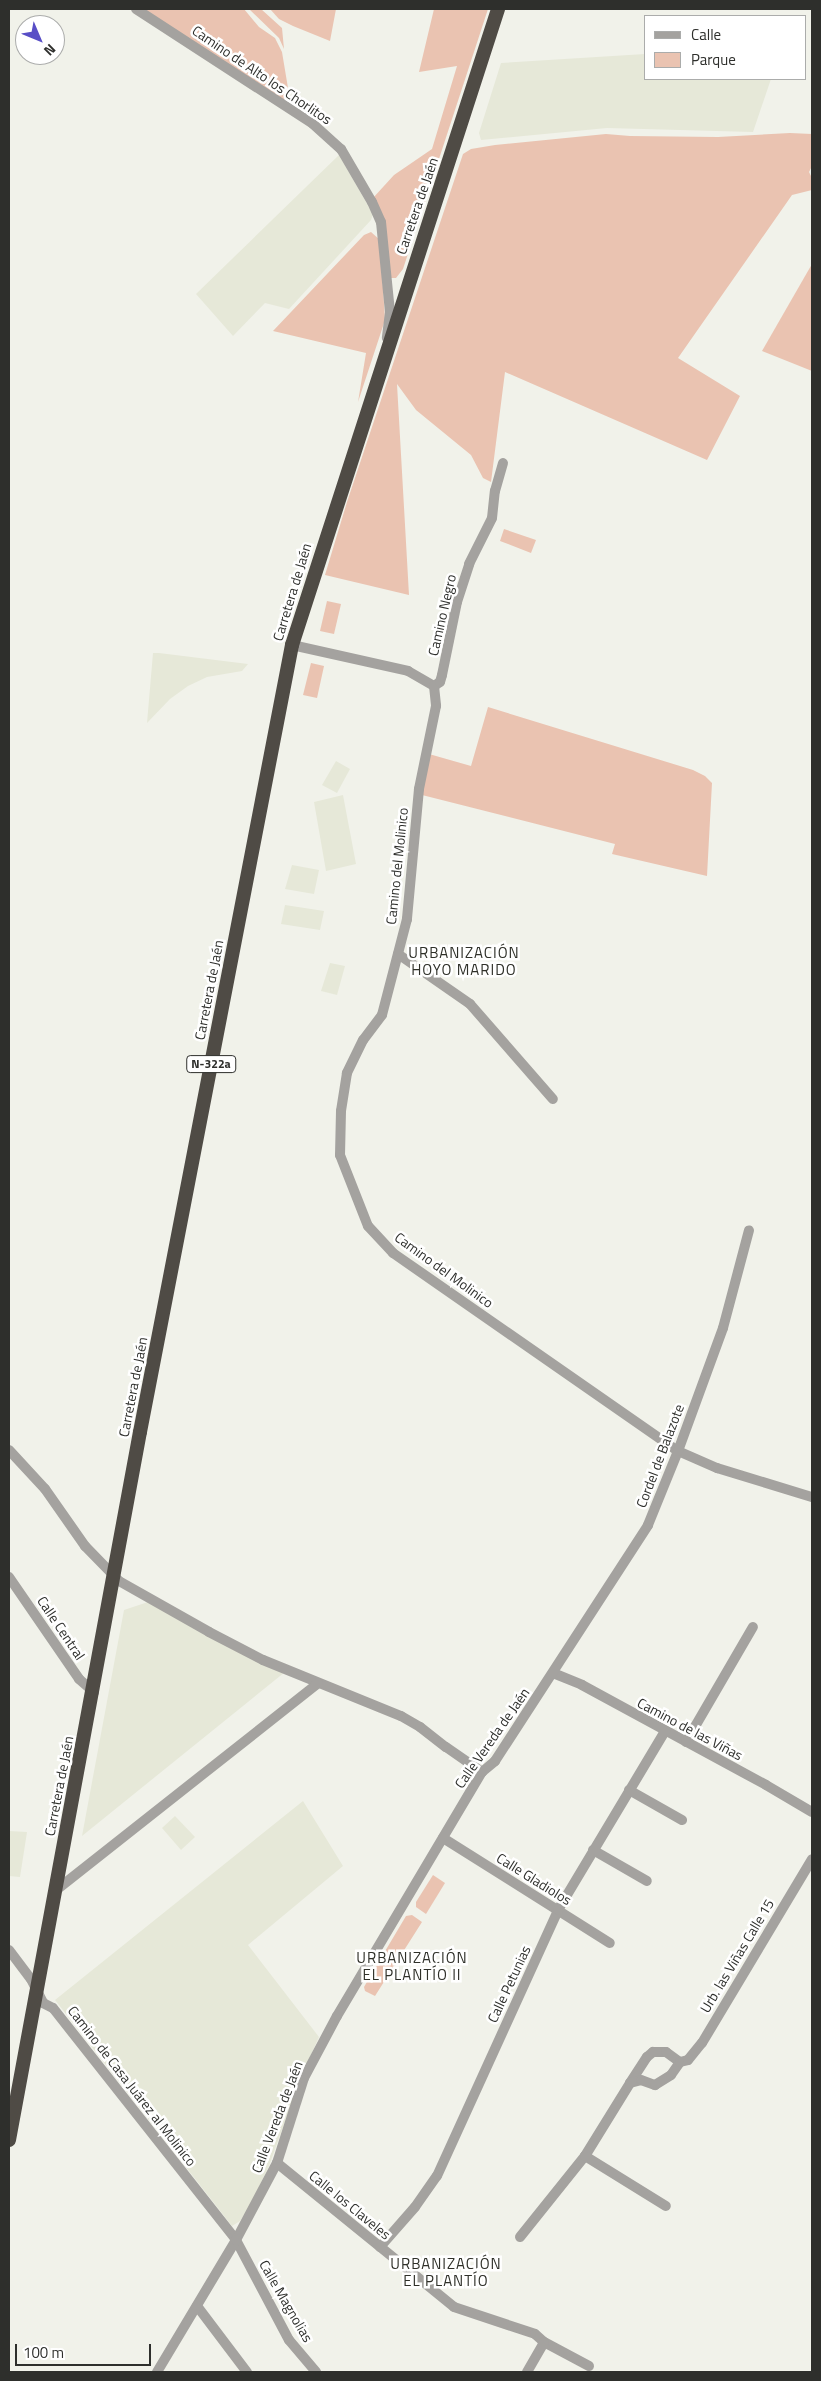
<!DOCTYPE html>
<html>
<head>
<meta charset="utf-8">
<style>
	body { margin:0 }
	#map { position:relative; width:821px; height:2381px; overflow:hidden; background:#f1f2ea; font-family:"Titillium Web",sans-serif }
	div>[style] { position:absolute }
	.built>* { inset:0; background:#e6e8d8 }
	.green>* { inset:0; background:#eac3b1 }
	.minor>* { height:10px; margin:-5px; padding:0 5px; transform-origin:5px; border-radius:5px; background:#a4a29f }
	.highway>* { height:14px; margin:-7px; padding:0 7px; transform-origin:7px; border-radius:7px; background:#4f4b45 }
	span { translate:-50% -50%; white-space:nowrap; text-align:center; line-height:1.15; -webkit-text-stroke:5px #fff; paint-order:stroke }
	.shield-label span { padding:1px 4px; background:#fff; border:1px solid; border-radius:4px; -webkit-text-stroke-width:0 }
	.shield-label { font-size:12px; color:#2e2f2c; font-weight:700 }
	.street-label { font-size:14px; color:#2e2f2c }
	.neighbourhood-label { font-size:15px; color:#2f3029; letter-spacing:1px }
	.frame { position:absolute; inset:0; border:10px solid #2e2f2c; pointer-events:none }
	.legend { position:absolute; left:644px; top:15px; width:162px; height:65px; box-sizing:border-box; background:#fff; border:1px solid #abacab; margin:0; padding:6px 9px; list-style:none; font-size:15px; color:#2e2f2c }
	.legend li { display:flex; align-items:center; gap:10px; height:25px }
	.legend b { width:25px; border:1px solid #abacab }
	.north { position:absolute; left:15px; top:15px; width:50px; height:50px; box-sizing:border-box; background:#fff; border:1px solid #abacab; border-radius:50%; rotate:135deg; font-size:14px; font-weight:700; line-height:20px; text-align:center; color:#2e2f2c }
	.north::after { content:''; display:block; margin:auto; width:18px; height:22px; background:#584ec6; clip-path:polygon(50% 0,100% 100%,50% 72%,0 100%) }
	.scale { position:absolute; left:15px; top:2344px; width:136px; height:22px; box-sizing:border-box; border:2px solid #2e2f2c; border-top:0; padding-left:6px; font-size:15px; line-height:18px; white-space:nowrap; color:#2e2f2c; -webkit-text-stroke:4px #fff; paint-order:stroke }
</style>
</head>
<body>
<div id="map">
	<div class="built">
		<div style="clip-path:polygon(645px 54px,645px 79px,771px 79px,753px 132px,607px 128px,481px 140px,479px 133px,501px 63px)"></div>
		<div style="clip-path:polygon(339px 155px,373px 214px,371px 220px,289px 309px,265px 303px,233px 336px,196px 294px)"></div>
		<div style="clip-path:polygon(153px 653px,159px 653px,248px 664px,242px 671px,207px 677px,188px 686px,170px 699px,147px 723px)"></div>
		<div style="clip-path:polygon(336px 761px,350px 769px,337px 793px,322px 785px)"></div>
		<div style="clip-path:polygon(343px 795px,356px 864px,326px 871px,314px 802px)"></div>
		<div style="clip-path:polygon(292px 865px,319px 870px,314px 894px,285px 889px)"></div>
		<div style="clip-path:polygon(285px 905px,324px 911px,320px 930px,281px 924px)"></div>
		<div style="clip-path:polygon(330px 963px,345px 966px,337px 995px,321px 991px)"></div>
		<div style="clip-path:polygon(148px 1602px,285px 1672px,82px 1836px,124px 1610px)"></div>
		<div style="clip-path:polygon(303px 1801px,343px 1866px,248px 1945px,319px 2037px,301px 2077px,269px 2166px,248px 2209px,240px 2221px,232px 2226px,55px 2000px)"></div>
		<div style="clip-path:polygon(175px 1816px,195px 1837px,181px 1850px,162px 1828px)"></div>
		<div style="clip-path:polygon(9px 1831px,27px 1832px,20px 1877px,9px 1876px)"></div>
	</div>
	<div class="green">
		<div style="clip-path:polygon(148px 9px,244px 9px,259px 27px,275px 38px,282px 52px,289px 94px,283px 101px,145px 12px)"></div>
		<div style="clip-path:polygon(249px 9px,261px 9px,282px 28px,284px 49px,279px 38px)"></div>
		<div style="clip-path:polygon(270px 9px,336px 9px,330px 41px,293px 26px,279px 19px)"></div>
		<div style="clip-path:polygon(434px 9px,488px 9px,403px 269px,396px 278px,390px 278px,373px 198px,394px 175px,432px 149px,457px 66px,419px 72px)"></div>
		<div style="clip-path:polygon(790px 133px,812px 134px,812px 166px,809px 172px,812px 178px,812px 190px,792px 195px,678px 358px,740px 396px,707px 460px,505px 372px,491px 482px,483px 478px,471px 455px,416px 410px,397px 384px,409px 595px,325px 575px,347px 502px,463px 154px,471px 149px,495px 145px,606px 134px,630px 136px,718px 137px)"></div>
		<div style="clip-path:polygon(371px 232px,380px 240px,385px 320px,358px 402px,366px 353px,273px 331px,364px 235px)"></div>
		<div style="clip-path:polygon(812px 264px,812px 371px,762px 351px)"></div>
		<div style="clip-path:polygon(504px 529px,536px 540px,531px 553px,500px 541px)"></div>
		<div style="clip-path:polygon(327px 601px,341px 604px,334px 634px,320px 631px)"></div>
		<div style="clip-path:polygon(311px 663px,324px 666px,317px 698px,303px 695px)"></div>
		<div style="clip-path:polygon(488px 707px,693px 770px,705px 776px,712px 783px,707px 876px,612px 854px,615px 844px,422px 795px,429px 754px,471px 766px)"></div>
		<div style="clip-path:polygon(433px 1875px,445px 1883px,426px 1914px,416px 1907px,416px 1902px)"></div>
		<div style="clip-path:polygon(412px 1915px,422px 1922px,375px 1996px,365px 1991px,364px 1987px,379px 1961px,386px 1966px,391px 1958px,384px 1953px,406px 1916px)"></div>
	</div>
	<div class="minor">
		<div style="left:136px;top:9px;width:211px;rotate:33deg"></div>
		<div style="left:313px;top:124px;width:38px;rotate:42deg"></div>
		<div style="left:341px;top:149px;width:61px;rotate:59.7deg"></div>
		<div style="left:372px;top:202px;width:22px;rotate:66deg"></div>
		<div style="left:381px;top:222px;width:90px;rotate:84.3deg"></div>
		<div style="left:390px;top:312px;width:26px;rotate:97deg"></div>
		<div style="left:292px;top:645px;width:119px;rotate:12.6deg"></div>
		<div style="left:408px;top:671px;width:30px;rotate:30deg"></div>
		<div style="left:434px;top:686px;width:20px;rotate:84deg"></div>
		<div style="left:436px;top:706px;width:85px;rotate:101.6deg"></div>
		<div style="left:419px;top:789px;width:131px;rotate:95.3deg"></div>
		<div style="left:407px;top:919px;width:99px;rotate:104.6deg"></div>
		<div style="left:382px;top:1015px;width:31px;rotate:127deg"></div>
		<div style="left:363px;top:1040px;width:37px;rotate:116deg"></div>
		<div style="left:347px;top:1073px;width:38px;rotate:99deg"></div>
		<div style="left:341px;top:1111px;width:44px;rotate:91.3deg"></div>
		<div style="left:340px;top:1155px;width:76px;rotate:68.5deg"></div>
		<div style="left:368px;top:1226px;width:37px;rotate:47deg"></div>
		<div style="left:393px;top:1253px;width:347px;rotate:34.8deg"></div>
		<div style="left:678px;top:1451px;width:43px;rotate:23.6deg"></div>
		<div style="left:717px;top:1468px;width:99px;rotate:17deg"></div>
		<div style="left:434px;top:686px;width:7px;rotate:-34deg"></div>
		<div style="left:440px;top:682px;width:7px;rotate:-74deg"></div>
		<div style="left:442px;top:675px;width:75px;rotate:-78.4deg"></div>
		<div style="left:457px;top:602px;width:40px;rotate:-72deg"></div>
		<div style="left:469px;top:564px;width:51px;rotate:-63.4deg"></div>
		<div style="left:492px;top:518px;width:27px;rotate:-84deg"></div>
		<div style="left:495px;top:491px;width:29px;rotate:-74deg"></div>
		<div style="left:398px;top:954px;width:88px;rotate:34.8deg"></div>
		<div style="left:470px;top:1004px;width:126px;rotate:48.9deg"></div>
		<div style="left:9px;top:1450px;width:53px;rotate:47.3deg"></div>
		<div style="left:45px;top:1489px;width:70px;rotate:54.9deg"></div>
		<div style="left:85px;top:1546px;width:49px;rotate:45.8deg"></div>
		<div style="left:119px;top:1581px;width:103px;rotate:29.5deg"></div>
		<div style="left:209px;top:1632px;width:61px;rotate:27.4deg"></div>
		<div style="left:263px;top:1660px;width:149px;rotate:22.1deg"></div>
		<div style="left:401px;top:1716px;width:22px;rotate:30deg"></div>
		<div style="left:420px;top:1727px;width:33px;rotate:38deg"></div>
		<div style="left:446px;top:1747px;width:44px;rotate:34.8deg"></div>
		<div style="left:9px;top:1577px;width:124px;rotate:55.5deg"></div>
		<div style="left:79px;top:1679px;width:20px;rotate:41deg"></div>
		<div style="left:553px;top:1673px;width:31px;rotate:22deg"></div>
		<div style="left:582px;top:1685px;width:209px;rotate:28.5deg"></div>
		<div style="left:766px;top:1785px;width:53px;rotate:30.4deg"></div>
		<div style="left:686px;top:1742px;width:133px;rotate:-59.8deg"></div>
		<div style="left:629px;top:1790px;width:61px;rotate:29.5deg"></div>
		<div style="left:443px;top:1838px;width:197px;rotate:32.2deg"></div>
		<div style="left:593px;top:1850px;width:62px;rotate:29.9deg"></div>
		<div style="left:55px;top:1891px;width:335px;rotate:-38.3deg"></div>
		<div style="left:9px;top:1950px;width:36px;rotate:53deg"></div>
		<div style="left:31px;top:1979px;width:27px;rotate:63deg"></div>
		<div style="left:43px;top:2003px;width:11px;rotate:27deg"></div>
		<div style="left:53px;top:2008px;width:295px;rotate:51.7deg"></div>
		<div style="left:236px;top:2240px;width:113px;rotate:62.1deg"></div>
		<div style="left:289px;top:2340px;width:42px;rotate:49.8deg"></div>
		<div style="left:630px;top:2083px;width:31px;rotate:-57deg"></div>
		<div style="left:647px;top:2057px;width:8px;rotate:-40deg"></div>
		<div style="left:653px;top:2052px;width:13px"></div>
		<div style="left:666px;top:2052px;width:17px;rotate:36deg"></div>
		<div style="left:585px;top:2156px;width:95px;rotate:31.7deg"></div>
		<div style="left:277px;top:2163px;width:228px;rotate:39.1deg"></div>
		<div style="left:454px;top:2307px;width:85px;rotate:18.4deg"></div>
		<div style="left:535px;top:2334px;width:12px;rotate:42deg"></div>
		<div style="left:544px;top:2342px;width:51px;rotate:28.1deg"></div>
		<div style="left:520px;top:2237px;width:104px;rotate:-51.3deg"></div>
		<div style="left:585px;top:2156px;width:86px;rotate:-58.3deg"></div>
		<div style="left:630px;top:2083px;width:11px;rotate:-15deg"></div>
		<div style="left:641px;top:2080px;width:15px;rotate:20deg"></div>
		<div style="left:655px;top:2085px;width:19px;rotate:-32deg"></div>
		<div style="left:671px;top:2075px;width:16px;rotate:-55deg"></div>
		<div style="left:680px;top:2062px;width:8px;rotate:-14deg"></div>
		<div style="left:688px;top:2060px;width:22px;rotate:-51deg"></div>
		<div style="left:702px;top:2043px;width:214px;rotate:-59.1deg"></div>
		<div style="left:380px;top:2247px;width:53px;rotate:-48.8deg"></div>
		<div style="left:415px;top:2207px;width:38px;rotate:-55deg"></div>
		<div style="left:437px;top:2176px;width:292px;rotate:-65.5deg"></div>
		<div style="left:558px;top:1910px;width:209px;rotate:-59.1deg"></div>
		<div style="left:197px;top:2306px;width:83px;rotate:52.9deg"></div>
		<div style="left:157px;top:2372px;width:154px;rotate:-59.1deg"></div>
		<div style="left:236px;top:2240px;width:87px;rotate:-62deg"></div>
		<div style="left:277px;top:2163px;width:89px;rotate:-72.4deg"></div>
		<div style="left:304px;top:2078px;width:70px;rotate:-62deg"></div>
		<div style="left:337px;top:2016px;width:284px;rotate:-59.3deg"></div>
		<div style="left:482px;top:1772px;width:17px;rotate:-40deg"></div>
		<div style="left:495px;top:1761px;width:281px;rotate:-57deg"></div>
		<div style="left:648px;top:1525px;width:80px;rotate:-67.9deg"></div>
		<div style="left:678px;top:1451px;width:131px;rotate:-69.9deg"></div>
		<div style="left:723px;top:1328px;width:101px;rotate:-75.1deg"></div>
		<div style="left:527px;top:2372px;width:34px;rotate:-60deg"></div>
	</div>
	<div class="highway">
		<div style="left:9px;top:2140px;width:720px;rotate:-79.52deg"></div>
		<div style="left:140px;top:1432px;width:802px;rotate:-79.07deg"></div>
		<div style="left:292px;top:645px;width:669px;rotate:-72.05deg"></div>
	</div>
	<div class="shield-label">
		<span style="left:211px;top:1064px">N-322a</span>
	</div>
	<div class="street-label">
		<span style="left:262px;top:75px;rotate:34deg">Camino de Alto los Chorlitos</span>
		<span style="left:417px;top:206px;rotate:-71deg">Carretera de Jaén</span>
		<span style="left:292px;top:592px;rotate:-73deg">Carretera de Jaén</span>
		<span style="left:442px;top:615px;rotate:-77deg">Camino Negro</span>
		<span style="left:397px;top:866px;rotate:-84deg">Camino del Molinico</span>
		<span style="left:209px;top:990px;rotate:-79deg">Carretera de Jaén</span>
		<span style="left:444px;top:1270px;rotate:36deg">Camino del Molinico</span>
		<span style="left:133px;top:1387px;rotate:-79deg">Carretera de Jaén</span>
		<span style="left:660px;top:1456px;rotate:-69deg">Cordel de Balazote</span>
		<span style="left:61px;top:1628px;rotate:56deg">Calle Central</span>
		<span style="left:690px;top:1729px;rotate:28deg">Camino de las Viñas</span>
		<span style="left:492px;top:1738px;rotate:-55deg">Calle Vereda de Jaén</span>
		<span style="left:59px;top:1786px;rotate:-79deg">Carretera de Jaén</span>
		<span style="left:534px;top:1879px;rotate:32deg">Calle Gladiolos</span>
		<span style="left:737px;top:1956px;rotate:-59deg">Urb. las Viñas Calle 15</span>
		<span style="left:509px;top:1984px;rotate:-65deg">Calle Petunias</span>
		<span style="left:132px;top:2086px;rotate:52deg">Camino de Casa Juárez al Molinico</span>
		<span style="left:277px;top:2117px;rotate:-69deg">Calle Vereda de Jaén</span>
		<span style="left:350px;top:2205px;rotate:39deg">Calle los Claveles</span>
		<span style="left:286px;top:2301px;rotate:60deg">Calle Magnolias</span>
	</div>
	<div class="neighbourhood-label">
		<span style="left:464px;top:961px">URBANIZACIÓN<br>HOYO MARIDO</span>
		<span style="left:412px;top:1966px">URBANIZACIÓN<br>EL PLANTÍO II</span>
		<span style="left:446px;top:2272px">URBANIZACIÓN<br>EL PLANTÍO</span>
	</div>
	<div class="frame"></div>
	<ul class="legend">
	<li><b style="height:6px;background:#a4a29f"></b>Calle</li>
	<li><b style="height:14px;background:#eac3b1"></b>Parque</li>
	</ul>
	<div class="north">N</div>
	<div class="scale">100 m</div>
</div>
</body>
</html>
